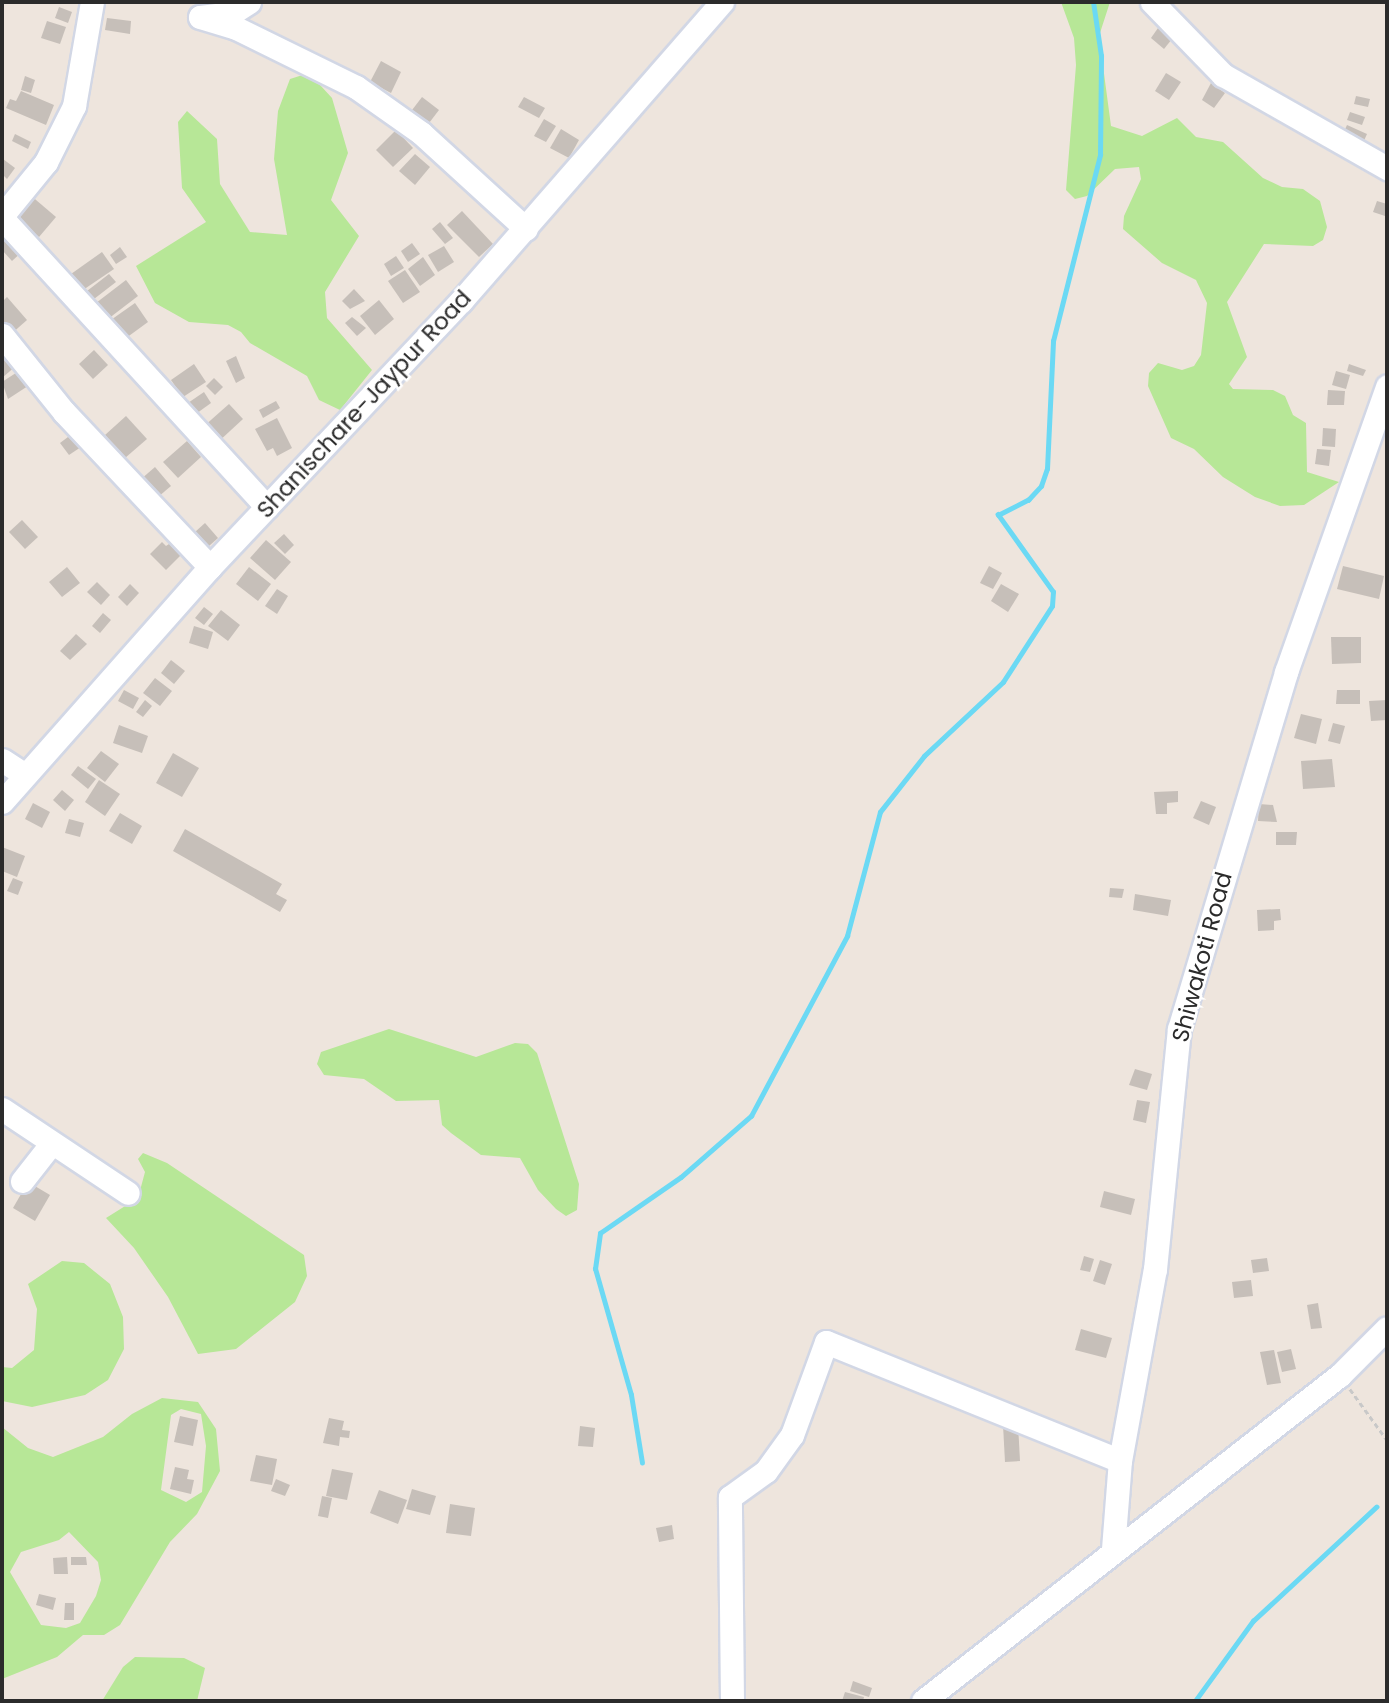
<!DOCTYPE html>
<html>
<head>
<meta charset="utf-8">
<style>
	body { margin:0 }
	#map { position:relative; width:1389px; height:1703px; overflow:hidden; background:#eee5dd; font-family:Poppins,sans-serif }
	div>[style] { position:absolute }
	.green>* { inset:0; background:#b7e797 }
	.stream>* { height:4.5px; margin:-2.25px; padding:0 2.25px; transform-origin:2.25px; border-radius:2.25px; background:#6bd9f4 }
	.building>* { inset:0; background:#c6bfb9 }
	.path>* { height:2.5px; margin-top:-1.25px; transform-origin:0; background:repeating-linear-gradient(90deg,#c8c8c8 0 5px,transparent 0 8.5px) }
	.roads { filter:drop-shadow(2px 0 #d2d7e5) drop-shadow(-2px 0 #d2d7e5) drop-shadow(0 2px #d2d7e5) drop-shadow(0 -2px #d2d7e5) }
	.minor>* { height:23px; margin:-11.5px; padding:0 11.5px; transform-origin:11.5px; border-radius:11.5px; background:#fff }
	span { translate:-50% -50%; white-space:nowrap; text-align:center; line-height:1.15; -webkit-text-stroke:5px #fff; paint-order:stroke }
	.street-label { font-size:23px; color:#2b2b2b }
	.frame { position:absolute; inset:0; border:4px solid #2b2b2b; pointer-events:none }
</style>
</head>
<body>
<div id="map">
	<div class="green">
		<div style="clip-path:polygon(1061px 2px,1110px 2px,1099px 36px,1111px 126px,1142px 136px,1177px 118px,1196px 137px,1223px 142px,1263px 178px,1282px 187px,1303px 189px,1320px 201px,1327px 227px,1323px 240px,1313px 246px,1264px 244px,1227px 302px,1247px 357px,1229px 384px,1233px 389px,1273px 390px,1285px 396px,1293px 415px,1306px 423px,1307px 472px,1339px 482px,1304px 505px,1280px 506px,1255px 497px,1223px 477px,1194px 449px,1171px 438px,1148px 386px,1149px 373px,1158px 363px,1182px 370px,1194px 366px,1201px 355px,1207px 303px,1196px 280px,1162px 263px,1123px 229px,1124px 216px,1141px 179px,1139px 167px,1115px 169px,1087px 196px,1075px 199px,1066px 190px,1076px 65px,1074px 38px)"></div>
		<div style="clip-path:polygon(309px 73px,332px 98px,348px 153px,331px 200px,359px 236px,325px 292px,327px 318px,372px 370px,340px 410px,319px 400px,307px 376px,250px 343px,241px 332px,228px 325px,189px 322px,155px 303px,136px 266px,206px 222px,182px 188px,178px 122px,187px 111px,217px 139px,220px 184px,250px 232px,287px 235px,274px 159px,278px 111px,290px 79px)"></div>
		<div style="clip-path:polygon(389px 1029px,476px 1057px,515px 1043px,528px 1044px,537px 1053px,579px 1184px,577px 1210px,566px 1216px,556px 1209px,538px 1190px,520px 1158px,481px 1155px,451px 1133px,442px 1125px,439px 1100px,396px 1101px,364px 1079px,324px 1075px,317px 1064px,321px 1052px)"></div>
		<div style="clip-path:polygon(143px 1153px,167px 1163px,304px 1255px,307px 1276px,295px 1302px,236px 1349px,198px 1354px,168px 1297px,134px 1248px,106px 1218px,138px 1198px,145px 1172px,138px 1159px)"></div>
		<div style="clip-path:polygon(62px 1261px,84px 1263px,110px 1284px,123px 1317px,124px 1349px,108px 1380px,85px 1395px,32px 1407px,2px 1401px,2px 1367px,12px 1368px,34px 1350px,37px 1309px,28px 1284px)"></div>
		<div style="clip-path:polygon(evenodd,162px 1398px,198px 1402px,216px 1429px,220px 1471px,197px 1514px,170px 1542px,120px 1625px,104px 1635px,83px 1635px,57px 1657px,2px 1679px,2px 1427px,28px 1448px,53px 1457px,103px 1437px,132px 1414px,162px 1398px,181px 1409px,201px 1414px,206px 1446px,202px 1492px,186px 1502px,161px 1490px,171px 1415px,181px 1409px,162px 1398px,69px 1532px,98px 1562px,101px 1580px,96px 1596px,80px 1623px,66px 1628px,41px 1625px,10px 1572px,21px 1552px,59px 1540px,69px 1532px)"></div>
		<div style="clip-path:polygon(135px 1657px,184px 1658px,205px 1668px,197px 1701px,102px 1701px,123px 1667px)"></div>
	</div>
	<div class="stream">
		<div style="left:642px;top:1463px;width:69px;rotate:-99.2deg"></div>
		<div style="left:631px;top:1395px;width:131px;rotate:-105.9deg"></div>
		<div style="left:595px;top:1269px;width:36px;rotate:-82deg"></div>
		<div style="left:600px;top:1233px;width:98px;rotate:-34.7deg"></div>
		<div style="left:681px;top:1177px;width:93px;rotate:-41.1deg"></div>
		<div style="left:751px;top:1116px;width:204px;rotate:-61.9deg"></div>
		<div style="left:847px;top:936px;width:128px;rotate:-75.1deg"></div>
		<div style="left:880px;top:812px;width:71px;rotate:-51.8deg"></div>
		<div style="left:924px;top:756px;width:108px;rotate:-43.1deg"></div>
		<div style="left:1003px;top:682px;width:90px;rotate:-57.2deg"></div>
		<div style="left:1052px;top:606px;width:14px;rotate:-86deg"></div>
		<div style="left:1053px;top:592px;width:95px;rotate:-125.5deg"></div>
		<div style="left:998px;top:515px;width:34px;rotate:-27deg"></div>
		<div style="left:1028px;top:500px;width:19px;rotate:-47deg"></div>
		<div style="left:1041px;top:486px;width:18px;rotate:-71deg"></div>
		<div style="left:1047px;top:469px;width:128px;rotate:-87.3deg"></div>
		<div style="left:1053px;top:341px;width:192px;rotate:-75.8deg"></div>
		<div style="left:1100px;top:155px;width:99px;rotate:-89.4deg"></div>
		<div style="left:1101px;top:56px;width:55px;rotate:-98.4deg"></div>
		<div style="left:1195px;top:1701px;width:99px;rotate:-54.1deg"></div>
		<div style="left:1253px;top:1621px;width:168px;rotate:-42.8deg"></div>
	</div>
	<div class="building">
		<div style="clip-path:polygon(59px 7px,72px 12px,68px 23px,55px 18px)"></div>
		<div style="clip-path:polygon(107px 18px,131px 21px,130px 34px,105px 30px)"></div>
		<div style="clip-path:polygon(47px 21px,66px 27px,60px 44px,41px 38px)"></div>
		<div style="clip-path:polygon(1158px 28px,1172px 39px,1164px 49px,1151px 38px)"></div>
		<div style="clip-path:polygon(381px 61px,401px 72px,391px 93px,370px 82px)"></div>
		<div style="clip-path:polygon(1166px 73px,1181px 82px,1169px 100px,1155px 91px)"></div>
		<div style="clip-path:polygon(25px 76px,35px 80px,31px 93px,21px 90px)"></div>
		<div style="clip-path:polygon(1211px 83px,1225px 93px,1214px 108px,1202px 100px)"></div>
		<div style="clip-path:polygon(21px 91px,54px 105px,46px 125px,6px 108px,10px 99px,16px 101px)"></div>
		<div style="clip-path:polygon(1356px 96px,1370px 99px,1368px 107px,1354px 104px)"></div>
		<div style="clip-path:polygon(422px 97px,439px 110px,426px 127px,409px 114px)"></div>
		<div style="clip-path:polygon(524px 97px,545px 108px,539px 118px,518px 107px)"></div>
		<div style="clip-path:polygon(1350px 112px,1365px 117px,1362px 125px,1347px 120px)"></div>
		<div style="clip-path:polygon(544px 119px,556px 126px,546px 142px,534px 136px)"></div>
		<div style="clip-path:polygon(1347px 125px,1367px 134px,1362px 145px,1342px 136px)"></div>
		<div style="clip-path:polygon(561px 129px,579px 140px,569px 158px,550px 148px)"></div>
		<div style="clip-path:polygon(396px 130px,413px 148px,393px 167px,376px 150px)"></div>
		<div style="clip-path:polygon(15px 134px,31px 142px,28px 149px,12px 141px)"></div>
		<div style="clip-path:polygon(415px 154px,430px 167px,415px 185px,399px 171px)"></div>
		<div style="clip-path:polygon(3px 159px,15px 168px,7px 179px,2px 174px)"></div>
		<div style="clip-path:polygon(29px 194px,56px 217px,39px 237px,12px 214px)"></div>
		<div style="clip-path:polygon(1377px 201px,1387px 204px,1385px 216px,1373px 212px)"></div>
		<div style="clip-path:polygon(462px 211px,493px 244px,479px 257px,447px 225px)"></div>
		<div style="clip-path:polygon(440px 222px,453px 238px,445px 244px,432px 229px)"></div>
		<div style="clip-path:polygon(7px 232px,24px 250px,12px 261px,2px 250px,2px 237px)"></div>
		<div style="clip-path:polygon(412px 243px,420px 254px,408px 262px,401px 251px)"></div>
		<div style="clip-path:polygon(444px 246px,454px 262px,438px 272px,428px 255px)"></div>
		<div style="clip-path:polygon(120px 247px,127px 257px,116px 264px,110px 255px)"></div>
		<div style="clip-path:polygon(102px 252px,114px 269px,83px 290px,71px 274px)"></div>
		<div style="clip-path:polygon(396px 256px,404px 268px,391px 276px,384px 264px)"></div>
		<div style="clip-path:polygon(423px 257px,435px 275px,420px 286px,408px 269px)"></div>
		<div style="clip-path:polygon(405px 270px,420px 292px,403px 303px,388px 281px)"></div>
		<div style="clip-path:polygon(109px 274px,116px 282px,94px 299px,87px 291px)"></div>
		<div style="clip-path:polygon(126px 280px,138px 296px,108px 319px,96px 303px)"></div>
		<div style="clip-path:polygon(354px 289px,365px 301px,350px 309px,342px 301px)"></div>
		<div style="clip-path:polygon(7px 297px,27px 320px,10px 335px,2px 326px,2px 302px)"></div>
		<div style="clip-path:polygon(379px 300px,394px 319px,375px 335px,360px 316px)"></div>
		<div style="clip-path:polygon(135px 303px,148px 322px,122px 341px,108px 322px)"></div>
		<div style="clip-path:polygon(352px 317px,366px 328px,357px 336px,345px 323px)"></div>
		<div style="clip-path:polygon(94px 350px,108px 365px,93px 379px,79px 364px)"></div>
		<div style="clip-path:polygon(2px 352px,17px 365px,2px 378px)"></div>
		<div style="clip-path:polygon(236px 356px,245px 378px,236px 383px,226px 361px)"></div>
		<div style="clip-path:polygon(194px 364px,206px 382px,183px 397px,171px 380px)"></div>
		<div style="clip-path:polygon(1349px 364px,1366px 370px,1363px 376px,1347px 371px)"></div>
		<div style="clip-path:polygon(22px 369px,31px 384px,8px 399px,2px 382px)"></div>
		<div style="clip-path:polygon(1336px 371px,1350px 375px,1346px 389px,1332px 385px)"></div>
		<div style="clip-path:polygon(214px 378px,223px 387px,215px 395px,206px 386px)"></div>
		<div style="clip-path:polygon(1328px 390px,1345px 391px,1344px 405px,1327px 405px)"></div>
		<div style="clip-path:polygon(204px 392px,211px 403px,193px 416px,185px 405px)"></div>
		<div style="clip-path:polygon(276px 401px,280px 408px,263px 418px,259px 410px)"></div>
		<div style="clip-path:polygon(229px 404px,243px 419px,217px 443px,203px 427px)"></div>
		<div style="clip-path:polygon(126px 416px,147px 439px,125px 458px,105px 435px)"></div>
		<div style="clip-path:polygon(277px 418px,292px 448px,277px 456px,273px 448px,267px 451px,255px 429px)"></div>
		<div style="clip-path:polygon(1323px 428px,1336px 429px,1335px 447px,1322px 446px)"></div>
		<div style="clip-path:polygon(72px 434px,81px 447px,69px 455px,60px 443px)"></div>
		<div style="clip-path:polygon(187px 441px,201px 457px,178px 478px,163px 462px)"></div>
		<div style="clip-path:polygon(1317px 449px,1331px 450px,1329px 466px,1315px 464px)"></div>
		<div style="clip-path:polygon(155px 467px,171px 486px,158px 497px,140px 480px)"></div>
		<div style="clip-path:polygon(22px 520px,38px 537px,25px 549px,9px 532px)"></div>
		<div style="clip-path:polygon(205px 523px,218px 538px,209px 546px,195px 532px)"></div>
		<div style="clip-path:polygon(284px 534px,294px 545px,285px 554px,274px 543px)"></div>
		<div style="clip-path:polygon(266px 540px,291px 562px,275px 580px,250px 558px)"></div>
		<div style="clip-path:polygon(162px 542px,166px 546px,172px 542px,183px 553px,166px 570px,150px 554px)"></div>
		<div style="clip-path:polygon(989px 566px,1002px 573px,993px 589px,980px 583px)"></div>
		<div style="clip-path:polygon(1343px 566px,1384px 576px,1379px 599px,1337px 589px)"></div>
		<div style="clip-path:polygon(67px 567px,80px 583px,62px 597px,49px 582px)"></div>
		<div style="clip-path:polygon(249px 567px,271px 584px,258px 601px,236px 584px)"></div>
		<div style="clip-path:polygon(97px 582px,110px 595px,101px 605px,87px 592px)"></div>
		<div style="clip-path:polygon(130px 584px,139px 593px,127px 606px,118px 597px)"></div>
		<div style="clip-path:polygon(1001px 584px,1019px 594px,1008px 612px,991px 601px)"></div>
		<div style="clip-path:polygon(277px 589px,288px 596px,277px 614px,265px 606px)"></div>
		<div style="clip-path:polygon(204px 607px,213px 614px,204px 625px,195px 618px)"></div>
		<div style="clip-path:polygon(221px 610px,240px 625px,228px 641px,208px 626px)"></div>
		<div style="clip-path:polygon(103px 613px,111px 620px,100px 633px,92px 626px)"></div>
		<div style="clip-path:polygon(194px 626px,213px 632px,208px 649px,189px 643px)"></div>
		<div style="clip-path:polygon(76px 634px,87px 644px,70px 660px,60px 651px)"></div>
		<div style="clip-path:polygon(1331px 637px,1361px 637px,1361px 663px,1332px 664px)"></div>
		<div style="clip-path:polygon(171px 660px,185px 671px,174px 684px,161px 673px)"></div>
		<div style="clip-path:polygon(155px 678px,172px 691px,160px 706px,143px 693px)"></div>
		<div style="clip-path:polygon(124px 690px,139px 698px,133px 709px,118px 701px)"></div>
		<div style="clip-path:polygon(1337px 690px,1360px 690px,1360px 704px,1336px 704px)"></div>
		<div style="clip-path:polygon(145px 700px,152px 706px,143px 717px,136px 712px)"></div>
		<div style="clip-path:polygon(1387px 700px,1387px 720px,1371px 721px,1369px 701px)"></div>
		<div style="clip-path:polygon(1301px 714px,1322px 719px,1316px 744px,1294px 738px)"></div>
		<div style="clip-path:polygon(1333px 723px,1345px 726px,1340px 744px,1328px 741px)"></div>
		<div style="clip-path:polygon(119px 725px,148px 736px,142px 753px,113px 743px)"></div>
		<div style="clip-path:polygon(101px 751px,119px 764px,105px 782px,87px 768px)"></div>
		<div style="clip-path:polygon(173px 753px,199px 768px,182px 797px,156px 783px)"></div>
		<div style="clip-path:polygon(1332px 759px,1335px 787px,1303px 789px,1301px 761px)"></div>
		<div style="clip-path:polygon(78px 766px,96px 779px,88px 789px,71px 775px)"></div>
		<div style="clip-path:polygon(99px 780px,120px 794px,105px 816px,85px 802px)"></div>
		<div style="clip-path:polygon(62px 790px,74px 800px,65px 811px,53px 800px)"></div>
		<div style="clip-path:polygon(1178px 791px,1178px 802px,1167px 803px,1167px 814px,1156px 814px,1154px 792px)"></div>
		<div style="clip-path:polygon(1201px 801px,1216px 807px,1209px 825px,1193px 818px)"></div>
		<div style="clip-path:polygon(33px 803px,50px 812px,42px 828px,25px 819px)"></div>
		<div style="clip-path:polygon(1259px 804px,1273px 805px,1277px 822px,1258px 821px)"></div>
		<div style="clip-path:polygon(120px 813px,142px 826px,132px 844px,109px 831px)"></div>
		<div style="clip-path:polygon(69px 819px,84px 823px,80px 837px,65px 833px)"></div>
		<div style="clip-path:polygon(185px 829px,282px 884px,276px 894px,287px 900px,280px 912px,173px 851px)"></div>
		<div style="clip-path:polygon(1276px 832px,1297px 832px,1296px 845px,1276px 845px)"></div>
		<div style="clip-path:polygon(2px 847px,25px 856px,17px 877px,2px 871px)"></div>
		<div style="clip-path:polygon(13px 878px,23px 882px,18px 895px,7px 891px)"></div>
		<div style="clip-path:polygon(1110px 888px,1124px 889px,1122px 898px,1109px 897px)"></div>
		<div style="clip-path:polygon(1135px 894px,1171px 900px,1168px 916px,1133px 910px)"></div>
		<div style="clip-path:polygon(1280px 909px,1281px 920px,1274px 921px,1274px 930px,1258px 931px,1257px 910px)"></div>
		<div style="clip-path:polygon(1135px 1069px,1152px 1074px,1147px 1090px,1129px 1085px)"></div>
		<div style="clip-path:polygon(1137px 1100px,1150px 1102px,1146px 1123px,1133px 1120px)"></div>
		<div style="clip-path:polygon(28px 1182px,50px 1195px,35px 1221px,13px 1208px)"></div>
		<div style="clip-path:polygon(1104px 1191px,1135px 1199px,1131px 1215px,1100px 1207px)"></div>
		<div style="clip-path:polygon(1084px 1256px,1094px 1259px,1090px 1272px,1080px 1270px)"></div>
		<div style="clip-path:polygon(1267px 1258px,1269px 1271px,1253px 1273px,1251px 1260px)"></div>
		<div style="clip-path:polygon(1100px 1260px,1112px 1264px,1105px 1285px,1093px 1281px)"></div>
		<div style="clip-path:polygon(1251px 1280px,1253px 1296px,1234px 1298px,1232px 1282px)"></div>
		<div style="clip-path:polygon(1318px 1303px,1322px 1328px,1311px 1329px,1307px 1305px)"></div>
		<div style="clip-path:polygon(1081px 1329px,1112px 1338px,1106px 1358px,1075px 1350px)"></div>
		<div style="clip-path:polygon(1291px 1349px,1296px 1369px,1282px 1372px,1277px 1352px)"></div>
		<div style="clip-path:polygon(1274px 1350px,1281px 1383px,1267px 1385px,1260px 1352px)"></div>
		<div style="clip-path:polygon(180px 1416px,198px 1420px,193px 1446px,174px 1442px)"></div>
		<div style="clip-path:polygon(329px 1418px,344px 1421px,342px 1430px,350px 1431px,349px 1438px,340px 1437px,339px 1446px,323px 1443px)"></div>
		<div style="clip-path:polygon(1018px 1424px,1020px 1461px,1005px 1462px,1003px 1425px)"></div>
		<div style="clip-path:polygon(580px 1426px,595px 1428px,593px 1447px,578px 1446px)"></div>
		<div style="clip-path:polygon(256px 1455px,277px 1459px,272px 1485px,250px 1481px)"></div>
		<div style="clip-path:polygon(175px 1467px,189px 1470px,187px 1479px,194px 1480px,191px 1494px,170px 1489px)"></div>
		<div style="clip-path:polygon(332px 1469px,353px 1473px,347px 1500px,326px 1496px)"></div>
		<div style="clip-path:polygon(276px 1479px,290px 1485px,285px 1496px,271px 1491px)"></div>
		<div style="clip-path:polygon(412px 1489px,436px 1496px,430px 1515px,406px 1509px)"></div>
		<div style="clip-path:polygon(379px 1490px,407px 1500px,398px 1524px,370px 1513px)"></div>
		<div style="clip-path:polygon(322px 1496px,332px 1498px,328px 1518px,318px 1516px)"></div>
		<div style="clip-path:polygon(450px 1504px,475px 1508px,471px 1536px,446px 1533px)"></div>
		<div style="clip-path:polygon(672px 1525px,674px 1539px,659px 1542px,656px 1528px)"></div>
		<div style="clip-path:polygon(67px 1557px,68px 1574px,54px 1574px,53px 1558px)"></div>
		<div style="clip-path:polygon(71px 1557px,86px 1557px,87px 1565px,71px 1565px)"></div>
		<div style="clip-path:polygon(39px 1594px,56px 1598px,53px 1610px,36px 1605px)"></div>
		<div style="clip-path:polygon(65px 1603px,74px 1603px,74px 1620px,64px 1620px)"></div>
		<div style="clip-path:polygon(853px 1681px,872px 1688px,869px 1697px,850px 1691px)"></div>
		<div style="clip-path:polygon(845px 1692px,864px 1697px,863px 1701px,842px 1701px)"></div>
	</div>
	<div class="path">
		<div style="left:1350px;top:1389px;width:63px;rotate:54deg"></div>
	</div>
	<div class="roads">
		<div class="minor">
			<div style="left:249px;top:2px;width:20px;rotate:147deg"></div>
			<div style="left:232px;top:13px;width:32px;rotate:173deg"></div>
			<div style="left:200px;top:17px;width:38px;rotate:17deg"></div>
			<div style="left:236px;top:28px;width:134px;rotate:26.2deg"></div>
			<div style="left:356px;top:87px;width:80px;rotate:35.3deg"></div>
			<div style="left:421px;top:133px;width:142px;rotate:42.4deg"></div>
			<div style="left:1152px;top:2px;width:102px;rotate:45.8deg"></div>
			<div style="left:1223px;top:75px;width:189px;rotate:29.6deg"></div>
			<div style="left:2px;top:216px;width:70px;rotate:-50.8deg"></div>
			<div style="left:46px;top:162px;width:63px;rotate:-63.4deg"></div>
			<div style="left:74px;top:106px;width:106px;rotate:-80.2deg"></div>
			<div style="left:2px;top:218px;width:392px;rotate:47.5deg"></div>
			<div style="left:2px;top:335px;width:99px;rotate:51.2deg"></div>
			<div style="left:64px;top:412px;width:213px;rotate:46.7deg"></div>
			<div style="left:2px;top:760px;width:27px;rotate:33deg"></div>
			<div style="left:2px;top:802px;width:314px;rotate:-48.5deg"></div>
			<div style="left:210px;top:567px;width:366px;rotate:-46.7deg"></div>
			<div style="left:461px;top:301px;width:397px;rotate:-48.9deg"></div>
			<div style="left:2px;top:1109px;width:151px;rotate:33.7deg"></div>
			<div style="left:22px;top:1181px;width:47px;rotate:-51.9deg"></div>
			<div style="left:1113px;top:1549px;width:88px;rotate:-85.5deg"></div>
			<div style="left:1120px;top:1461px;width:195px;rotate:-79.7deg"></div>
			<div style="left:1155px;top:1269px;width:241px;rotate:-84.3deg"></div>
			<div style="left:1179px;top:1029px;width:373px;rotate:-73.3deg"></div>
			<div style="left:1286px;top:672px;width:303px;rotate:-70.5deg"></div>
			<div style="left:732px;top:1701px;width:204px;rotate:-90.6deg"></div>
			<div style="left:730px;top:1497px;width:44px;rotate:-35.8deg"></div>
			<div style="left:766px;top:1471px;width:44px;rotate:-54.2deg"></div>
			<div style="left:792px;top:1435px;width:99px;rotate:-69.9deg"></div>
			<div style="left:826px;top:1342px;width:317px;rotate:22deg"></div>
			<div style="left:923px;top:1701px;width:529px;rotate:-38.02deg"></div>
			<div style="left:1340px;top:1375px;width:66px;rotate:-45deg"></div>
		</div>
	</div>
	<div class="street-label">
		<span style="left:364px;top:404px;rotate:-47deg">Shanischare-Jaypur Road</span>
		<span style="left:1202px;top:957px;rotate:-75deg">Shiwakoti Road</span>
	</div>
	<div class="frame"></div>
</div>
</body>
</html>
